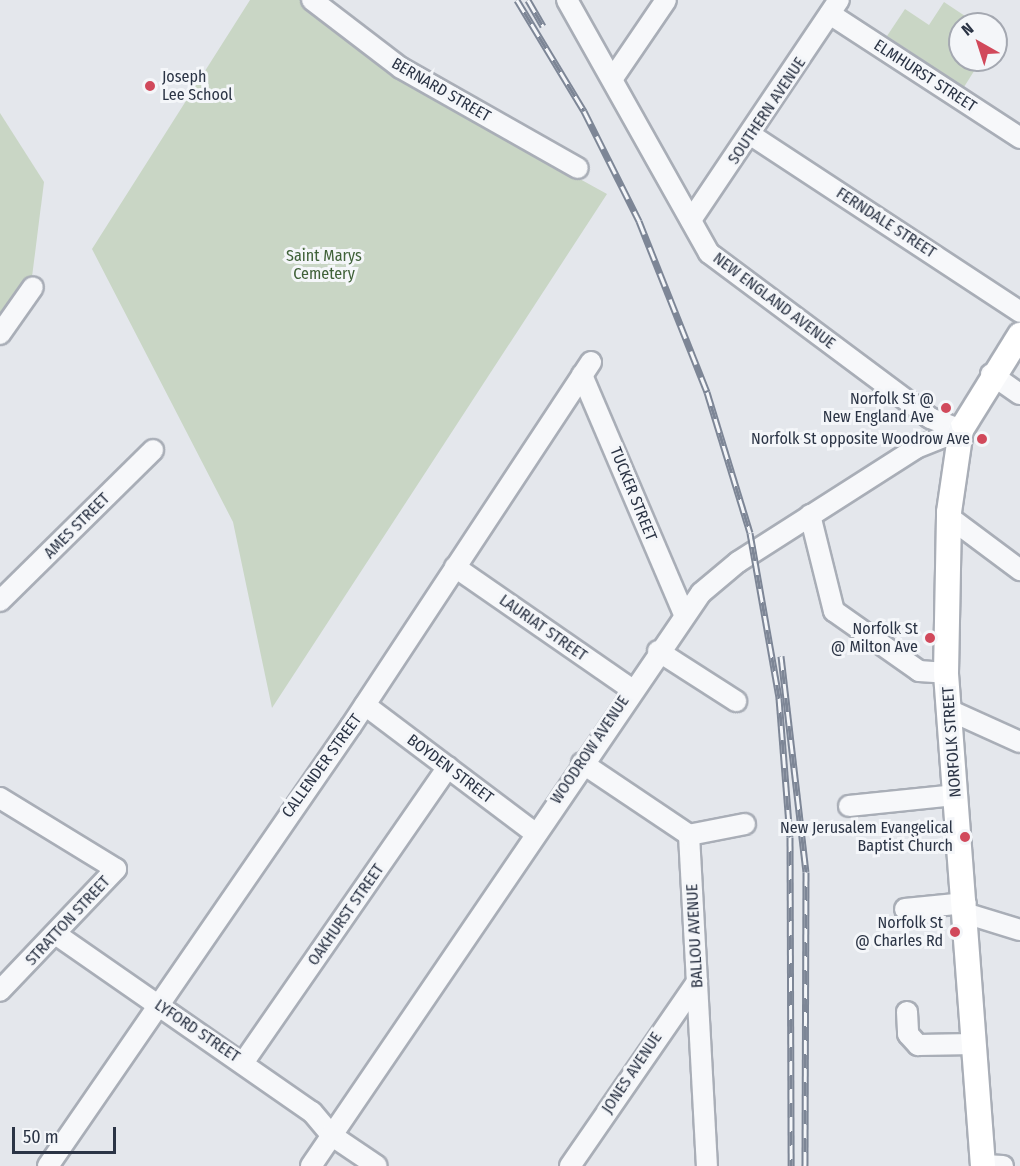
<!DOCTYPE html>
<html>
<head>
<meta charset="utf-8">
<style>
	body { margin:0 }
	#map { position:relative; width:1020px; height:1166px; overflow:hidden; background:#e4e7ec; font-family:"Fira Sans Condensed",sans-serif }
	div>[style] { position:absolute }
	.green>* { inset:0; background:#c9d6c5 }
	.roads { filter:drop-shadow(2px 0 #a9aeb7) drop-shadow(-2px 0 #a9aeb7) drop-shadow(0 2px #a9aeb7) drop-shadow(0 -2px #a9aeb7) }
	.minor>* { height:20px; margin:-10px; padding:0 10px; transform-origin:10px; border-radius:10px; background:#f7f8fa }
	.major>* { height:24px; margin:-12px; padding:0 12px; transform-origin:12px; border-radius:12px; background:#fff }
	.rail>* { height:7px; margin-top:-3.5px; transform-origin:0; background:repeating-linear-gradient(90deg,#f4f6f9 0 14px,#7d8696 0 28px); box-sizing:border-box; border-block:2px solid #7d8696 }
	.dots>* { width:16px; height:16px; translate:-50% -50%; box-sizing:border-box; border:3px solid #f4f6f9; border-radius:50% }
	span { translate:-50% -50%; white-space:nowrap; text-align:center; line-height:1.15; -webkit-text-stroke:6px #f4f6f9; paint-order:stroke }
	.street-label { font-size:16px; color:#2b3445 }
	.poi-label { font-size:16px; color:#2b3445 }
	.left { translate:0 -50%; text-align:left }
	.right { translate:-100% -50%; text-align:right }
	.park-label { font-size:16px; color:#3f6138 }
	.north { position:absolute; left:948px; top:12px; width:60px; height:60px; box-sizing:border-box; background:#f4f6f9; border:2px solid #a4a8b1; border-radius:50%; rotate:321deg; font-size:16px; font-weight:700; line-height:24px; text-align:center; color:#2b3445 }
	.north::after { content:''; display:block; margin:auto; width:21px; height:27px; background:#d1495b; clip-path:polygon(50% 0,100% 100%,50% 72%,0 100%) }
	.scale { position:absolute; left:12px; top:1127px; width:104px; height:27px; box-sizing:border-box; border:3px solid #2b3445; border-top:0; padding-left:8px; font-size:18px; line-height:21px; white-space:nowrap; color:#2b3445; -webkit-text-stroke:4px #f4f6f9; paint-order:stroke }
</style>
</head>
<body>
<div id="map">
	<div class="green">
		<div style="clip-path:polygon(250px 0,305px 0,388px 73px,607px 194px,272px 708px,233px 522px,92px 249px)"></div>
		<div style="clip-path:polygon(944px 2px,977px 24px,960px 24px,960px 60px,981px 60px,964px 87px,887px 36px,905px 9px,929px 25px)"></div>
		<div style="clip-path:polygon(0 113px,44px 182px,31px 285px,0 315px)"></div>
	</div>
	<div class="roads">
		<div class="minor">
			<div style="left:312px;top:0;width:112px;rotate:37.4deg"></div>
			<div style="left:401px;top:68px;width:203px;rotate:29.5deg"></div>
			<div style="left:567px;top:0;width:290px;rotate:60.7deg"></div>
			<div style="left:709px;top:253px;width:276px;rotate:36.7deg"></div>
			<div style="left:930px;top:418px;width:33px;rotate:21deg"></div>
			<div style="left:830px;top:14px;width:227px;rotate:33.1deg"></div>
			<div style="left:613px;top:78px;width:94px;rotate:-55.8deg"></div>
			<div style="left:751px;top:135px;width:322px;rotate:33.3deg"></div>
			<div style="left:691px;top:220px;width:265px;rotate:-56.1deg"></div>
			<div style="left:0;top:334px;width:57px;rotate:-54.9deg"></div>
			<div style="left:991px;top:374px;width:35px;rotate:35deg"></div>
			<div style="left:582px;top:375px;width:260px;rotate:66.9deg"></div>
			<div style="left:810px;top:515px;width:99px;rotate:76deg"></div>
			<div style="left:834px;top:611px;width:104px;rotate:35.2deg"></div>
			<div style="left:919px;top:671px;width:27px;rotate:4deg"></div>
			<div style="left:949px;top:517px;width:89px;rotate:36.7deg"></div>
			<div style="left:455px;top:567px;width:214px;rotate:34.7deg"></div>
			<div style="left:0;top:601px;width:215px;rotate:-44.6deg"></div>
			<div style="left:658px;top:651px;width:93px;rotate:32.7deg"></div>
			<div style="left:365px;top:705px;width:213px;rotate:37deg"></div>
			<div style="left:949px;top:710px;width:78px;rotate:24.3deg"></div>
			<div style="left:582px;top:763px;width:129px;rotate:33.9deg"></div>
			<div style="left:689px;top:835px;width:331px;rotate:86.9deg"></div>
			<div style="left:0;top:798px;width:136px;rotate:31.5deg"></div>
			<div style="left:116px;top:869px;width:168px;rotate:133.6deg"></div>
			<div style="left:849px;top:806px;width:108px;rotate:-5.9deg"></div>
			<div style="left:689px;top:835px;width:57px;rotate:-11.1deg"></div>
			<div style="left:905px;top:909px;width:61px;rotate:-5.6deg"></div>
			<div style="left:968px;top:914px;width:54px;rotate:17.1deg"></div>
			<div style="left:57px;top:935px;width:310px;rotate:34.8deg"></div>
			<div style="left:312px;top:1112px;width:30px;rotate:50deg"></div>
			<div style="left:331px;top:1135px;width:55px;rotate:34deg"></div>
			<div style="left:907px;top:1012px;width:22px;rotate:87deg"></div>
			<div style="left:908px;top:1034px;width:15px;rotate:48deg"></div>
			<div style="left:918px;top:1045px;width:56px;rotate:-1deg"></div>
			<div style="left:243px;top:1063px;width:360px;rotate:-55.3deg"></div>
			<div style="left:983px;top:1165px;width:20px;rotate:3deg"></div>
			<div style="left:48px;top:1166px;width:534px;rotate:-55.45deg"></div>
			<div style="left:351px;top:726px;width:436px;rotate:-56.6deg"></div>
			<div style="left:311px;top:1166px;width:693px;rotate:-55.76deg"></div>
			<div style="left:701px;top:593px;width:48px;rotate:-40deg"></div>
			<div style="left:738px;top:562px;width:211px;rotate:-32.6deg"></div>
			<div style="left:916px;top:448px;width:48px;rotate:-21.8deg"></div>
			<div style="left:570px;top:1166px;width:224px;rotate:-55.4deg"></div>
		</div>
		<div class="major">
			<div style="left:983px;top:1166px;width:494px;rotate:-94.3deg"></div>
			<div style="left:946px;top:673px;width:161px;rotate:-88.9deg"></div>
			<div style="left:949px;top:512px;width:83px;rotate:-81.7deg"></div>
			<div style="left:961px;top:430px;width:112px;rotate:-58.2deg"></div>
		</div>
	</div>
	<div class="rail">
		<div style="left:517px;top:0;width:130px;rotate:58.9deg"></div>
		<div style="left:584px;top:111px;width:123px;rotate:63.4deg"></div>
		<div style="left:639px;top:221px;width:184px;rotate:68.3deg"></div>
		<div style="left:707px;top:392px;width:147px;rotate:73deg"></div>
		<div style="left:750px;top:533px;width:168px;rotate:80deg"></div>
		<div style="left:779px;top:698px;width:139px;rotate:85.5deg"></div>
		<div style="left:790px;top:837px;width:329px;rotate:89.8deg"></div>
		<div style="left:528px;top:0;width:30px;rotate:60deg"></div>
		<div style="left:781px;top:656px;width:217px;rotate:83.4deg"></div>
		<div style="left:806px;top:872px;width:294px;rotate:90.2deg"></div>
	</div>
	<div class="dots">
		<div style="left:150px;top:86px;background:#d1495b"></div>
		<div style="left:946px;top:408px;background:#d1495b"></div>
		<div style="left:982px;top:439px;background:#d1495b"></div>
		<div style="left:930px;top:638px;background:#d1495b"></div>
		<div style="left:965px;top:837px;background:#d1495b"></div>
		<div style="left:955px;top:932px;background:#d1495b"></div>
	</div>
	<div class="street-label">
		<span style="left:925px;top:76px;rotate:33deg">ELMHURST STREET</span>
		<span style="left:441px;top:90px;rotate:30deg">BERNARD STREET</span>
		<span style="left:767px;top:111px;rotate:-56deg">SOUTHERN AVENUE</span>
		<span style="left:886px;top:223px;rotate:33deg">FERNDALE STREET</span>
		<span style="left:774px;top:301px;rotate:37deg">NEW ENGLAND AVENUE</span>
		<span style="left:633px;top:494px;rotate:68deg">TUCKER STREET</span>
		<span style="left:77px;top:526px;rotate:-45deg">AMES STREET</span>
		<span style="left:543px;top:628px;rotate:35deg">LAURIAT STREET</span>
		<span style="left:952px;top:742px;rotate:-94deg">NORFOLK STREET</span>
		<span style="left:590px;top:750px;rotate:-56deg">WOODROW AVENUE</span>
		<span style="left:322px;top:766px;rotate:-54deg">CALLENDER STREET</span>
		<span style="left:450px;top:769px;rotate:37deg">BOYDEN STREET</span>
		<span style="left:346px;top:915px;rotate:-55deg">OAKHURST STREET</span>
		<span style="left:68px;top:921px;rotate:-47deg">STRATTON STREET</span>
		<span style="left:695px;top:936px;rotate:-93deg">BALLOU AVENUE</span>
		<span style="left:197px;top:1031px;rotate:34deg">LYFORD STREET</span>
		<span style="left:632px;top:1073px;rotate:-56deg">JONES AVENUE</span>
	</div>
	<div class="poi-label">
		<span class="left" style="left:162px;top:86px">Joseph<br>Lee School</span>
		<span class="right" style="left:934px;top:408px">Norfolk St @<br>New England Ave</span>
		<span class="right" style="left:970px;top:439px">Norfolk St opposite Woodrow Ave</span>
		<span class="right" style="left:918px;top:638px">Norfolk St<br>@ Milton Ave</span>
		<span class="right" style="left:953px;top:837px">New Jerusalem Evangelical<br>Baptist Church</span>
		<span class="right" style="left:943px;top:932px">Norfolk St<br>@ Charles Rd</span>
	</div>
	<div class="park-label">
		<span style="left:324px;top:265px">Saint Marys<br>Cemetery</span>
	</div>
	<div class="north">N</div>
	<div class="scale">50 m</div>
</div>
</body>
</html>
